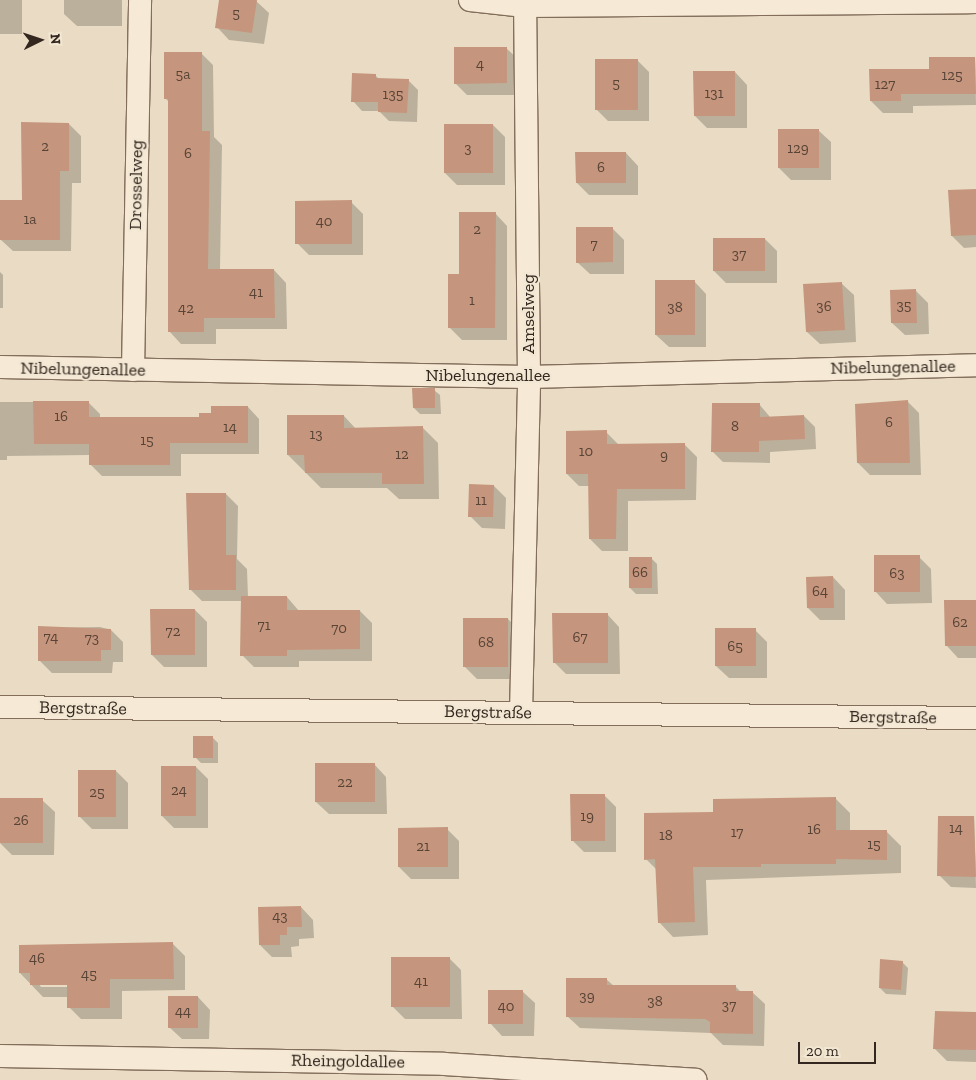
<!DOCTYPE html>
<html>
<head>
<meta charset="utf-8">
<style>
	body { margin:0 }
	#map { position:relative; width:976px; height:1080px; overflow:hidden; background:#eadcc4; font-family:"Zilla Slab",serif }
	div>[style] { position:absolute }
	.shadow>* { inset:0; background:#0003 }
	.building>* { inset:0; background:#c5967d }
	.roads { filter:drop-shadow(1px 0 #836e5c) drop-shadow(-1px 0 #836e5c) drop-shadow(0 1px #836e5c) drop-shadow(0 -1px #836e5c) }
	.minor>* { height:22px; margin:-11px; padding:0 11px; transform-origin:11px; border-radius:11px; background:#f6ead6 }
	span { translate:-50% -50%; white-space:nowrap; text-align:center; line-height:1.15; -webkit-text-stroke:4.5px #f2e7d3; paint-order:stroke }
	.number-label { font-size:15px; color:#584336 }
	.number-label span { -webkit-text-stroke-width:0 }
	.street-label { font-size:18px; color:#34271f }
	.north { position:absolute; left:15px; top:15px; width:50px; height:50px; -webkit-text-stroke:4px #f2e7d3; paint-order:stroke; rotate:86deg; font-size:14px; font-weight:700; line-height:20px; text-align:center; color:#34271f }
	.north::after { content:''; display:block; margin:auto; width:18px; height:22px; background:#34271f; clip-path:polygon(50% 0,100% 100%,50% 72%,0 100%) }
	.scale { position:absolute; left:798px; top:1042px; width:78px; height:22px; box-sizing:border-box; border:2px solid #34271f; border-top:0; padding-left:6px; font-size:15px; line-height:18px; white-space:nowrap; color:#34271f; -webkit-text-stroke:4px #f2e7d3; paint-order:stroke }
</style>
</head>
<body>
<div id="map">
	<div class="shadow">
		<div style="clip-path:polygon(0 0,22px 0,22px 34px,0 34px)"></div>
		<div style="clip-path:polygon(64px 0,122px 0,122px 26px,77px 26px,64px 14px)"></div>
		<div style="clip-path:polygon(220px 0,256px 1px,269px 13px,264px 44px,229px 40px,217px 27px)"></div>
		<div style="clip-path:polygon(506px 48px,519px 60px,519px 95px,467px 95px,455px 83px)"></div>
		<div style="clip-path:polygon(201px 53px,213px 65px,214px 137px,222px 145px,220px 270px,274px 270px,286px 283px,287px 329px,216px 329px,216px 344px,181px 344px,169px 331px,170px 103px,165px 98px)"></div>
		<div style="clip-path:polygon(975px 59px,976px 105px,913px 106px,913px 113px,883px 113px,871px 101px,930px 70px)"></div>
		<div style="clip-path:polygon(637px 60px,649px 72px,649px 121px,608px 121px,596px 109px)"></div>
		<div style="clip-path:polygon(735px 72px,747px 85px,747px 128px,707px 128px,695px 116px)"></div>
		<div style="clip-path:polygon(375px 75px,380px 80px,408px 80px,418px 90px,417px 122px,389px 121px,379px 111px,362px 111px,353px 101px)"></div>
		<div style="clip-path:polygon(69px 124px,81px 136px,81px 183px,72px 183px,71px 251px,13px 251px,0 239px)"></div>
		<div style="clip-path:polygon(493px 125px,505px 137px,505px 185px,457px 185px,445px 173px)"></div>
		<div style="clip-path:polygon(818px 130px,831px 142px,831px 180px,791px 180px,779px 168px)"></div>
		<div style="clip-path:polygon(626px 153px,638px 166px,638px 195px,589px 195px,577px 183px)"></div>
		<div style="clip-path:polygon(976px 190px,976px 247px,964px 248px,952px 236px)"></div>
		<div style="clip-path:polygon(351px 202px,363px 214px,363px 255px,309px 255px,297px 243px)"></div>
		<div style="clip-path:polygon(495px 213px,507px 226px,507px 340px,462px 340px,450px 328px,460px 275px)"></div>
		<div style="clip-path:polygon(612px 228px,624px 240px,624px 274px,590px 274px,577px 262px)"></div>
		<div style="clip-path:polygon(765px 239px,777px 251px,777px 283px,726px 283px,714px 271px)"></div>
		<div style="clip-path:polygon(0 272px,3px 275px,3px 308px,0 308px)"></div>
		<div style="clip-path:polygon(694px 281px,706px 294px,706px 347px,669px 347px,656px 335px)"></div>
		<div style="clip-path:polygon(841px 283px,854px 295px,856px 342px,820px 344px,807px 332px)"></div>
		<div style="clip-path:polygon(916px 291px,928px 303px,929px 334px,905px 335px,892px 323px)"></div>
		<div style="clip-path:polygon(434px 390px,440px 395px,441px 414px,420px 414px,414px 408px)"></div>
		<div style="clip-path:polygon(907px 401px,919px 413px,921px 475px,870px 475px,858px 463px)"></div>
		<div style="clip-path:polygon(0 402px,88px 402px,100px 414px,100px 418px,200px 418px,248px 407px,259px 419px,259px 454px,181px 454px,181px 476px,102px 476px,90px 464px,90px 455px,7px 456px,7px 460px,0 460px)"></div>
		<div style="clip-path:polygon(759px 404px,770px 417px,804px 416px,815px 427px,816px 449px,770px 452px,770px 463px,723px 462px,712px 451px)"></div>
		<div style="clip-path:polygon(344px 416px,356px 429px,422px 427px,438px 443px,439px 499px,399px 499px,387px 488px,321px 488px,288px 455px)"></div>
		<div style="clip-path:polygon(606px 432px,618px 444px,684px 444px,697px 457px,696px 500px,628px 501px,628px 551px,602px 551px,590px 539px,589px 486px,579px 486px,567px 474px)"></div>
		<div style="clip-path:polygon(494px 486px,506px 498px,505px 529px,482px 528px,470px 516px)"></div>
		<div style="clip-path:polygon(226px 494px,238px 506px,237px 559px,247px 569px,248px 597px,287px 597px,299px 611px,360px 611px,372px 623px,372px 661px,299px 661px,299px 667px,254px 667px,242px 655px,242px 601px,202px 601px,190px 589px)"></div>
		<div style="clip-path:polygon(919px 557px,931px 569px,932px 603px,887px 604px,875px 591px)"></div>
		<div style="clip-path:polygon(651px 558px,657px 564px,658px 594px,636px 594px,630px 588px)"></div>
		<div style="clip-path:polygon(833px 577px,845px 590px,845px 620px,820px 620px,808px 608px)"></div>
		<div style="clip-path:polygon(976px 601px,976px 658px,958px 658px,946px 645px)"></div>
		<div style="clip-path:polygon(195px 610px,207px 622px,207px 667px,164px 667px,152px 655px)"></div>
		<div style="clip-path:polygon(607px 614px,619px 627px,620px 674px,566px 674px,554px 662px)"></div>
		<div style="clip-path:polygon(508px 619px,520px 631px,520px 679px,477px 679px,465px 667px)"></div>
		<div style="clip-path:polygon(100px 627px,111px 630px,123px 642px,123px 662px,113px 662px,112px 673px,52px 673px,40px 661px,39px 628px)"></div>
		<div style="clip-path:polygon(755px 630px,767px 642px,767px 678px,729px 678px,716px 666px)"></div>
		<div style="clip-path:polygon(212px 737px,218px 743px,218px 763px,201px 763px,195px 757px)"></div>
		<div style="clip-path:polygon(374px 764px,386px 777px,387px 814px,329px 814px,316px 802px)"></div>
		<div style="clip-path:polygon(196px 767px,208px 779px,208px 828px,174px 828px,162px 816px)"></div>
		<div style="clip-path:polygon(116px 771px,128px 783px,128px 829px,92px 829px,79px 816px)"></div>
		<div style="clip-path:polygon(604px 795px,616px 807px,616px 852px,584px 852px,572px 840px)"></div>
		<div style="clip-path:polygon(836px 799px,850px 813px,850px 831px,886px 831px,901px 846px,901px 873px,706px 880px,708px 935px,673px 937px,659px 922px,657px 870px,646px 859px,715px 813px)"></div>
		<div style="clip-path:polygon(0 800px,42px 800px,55px 812px,54px 855px,12px 855px,0 843px)"></div>
		<div style="clip-path:polygon(974px 817px,976px 888px,951px 887px,939px 875px)"></div>
		<div style="clip-path:polygon(447px 829px,459px 841px,459px 879px,411px 879px,399px 867px)"></div>
		<div style="clip-path:polygon(301px 907px,313px 920px,314px 938px,299px 939px,299px 946px,291px 947px,292px 957px,272px 957px,260px 945px)"></div>
		<div style="clip-path:polygon(evenodd,173px 944px,185px 956px,185px 990px,122px 991px,122px 1019px,81px 1019px,69px 1007px,69px 997px,43px 997px,20px 973px,173px 944px,39px 984px,74px 984px,74px 987px,41px 987px,39px 984px)"></div>
		<div style="clip-path:polygon(449px 958px,461px 970px,462px 1019px,405px 1019px,393px 1007px)"></div>
		<div style="clip-path:polygon(902px 962px,908px 968px,906px 995px,886px 994px,880px 988px)"></div>
		<div style="clip-path:polygon(606px 979px,614px 986px,735px 986px,741px 992px,752px 992px,765px 1004px,764px 1046px,723px 1045px,711px 1033px,580px 1028px,567px 1016px)"></div>
		<div style="clip-path:polygon(522px 991px,535px 1003px,534px 1036px,502px 1036px,490px 1023px)"></div>
		<div style="clip-path:polygon(198px 997px,210px 1010px,209px 1039px,182px 1039px,169px 1027px)"></div>
		<div style="clip-path:polygon(976px 1014px,976px 1062px,947px 1061px,934px 1048px)"></div>
	</div>
	<div class="building">
		<div style="clip-path:polygon(219px 0,257px 0,252px 33px,215px 28px)"></div>
		<div style="clip-path:polygon(454px 47px,507px 47px,507px 83px,454px 84px)"></div>
		<div style="clip-path:polygon(164px 52px,202px 52px,202px 131px,210px 131px,208px 269px,274px 269px,275px 318px,204px 318px,204px 332px,168px 332px,168px 99px,164px 99px)"></div>
		<div style="clip-path:polygon(929px 57px,975px 57px,976px 94px,901px 94px,901px 101px,870px 101px,869px 69px,929px 69px)"></div>
		<div style="clip-path:polygon(595px 59px,638px 59px,638px 110px,595px 110px)"></div>
		<div style="clip-path:polygon(693px 71px,735px 71px,735px 116px,694px 116px)"></div>
		<div style="clip-path:polygon(352px 73px,376px 74px,376px 78px,409px 79px,407px 113px,378px 112px,378px 102px,351px 102px)"></div>
		<div style="clip-path:polygon(21px 122px,69px 123px,69px 171px,60px 171px,60px 240px,0 240px,0 200px,22px 200px)"></div>
		<div style="clip-path:polygon(444px 124px,493px 124px,493px 173px,444px 173px)"></div>
		<div style="clip-path:polygon(778px 129px,819px 129px,819px 168px,778px 168px)"></div>
		<div style="clip-path:polygon(575px 152px,626px 152px,626px 183px,576px 183px)"></div>
		<div style="clip-path:polygon(976px 189px,976px 235px,951px 236px,948px 190px)"></div>
		<div style="clip-path:polygon(352px 200px,352px 244px,295px 244px,295px 201px)"></div>
		<div style="clip-path:polygon(459px 212px,496px 212px,495px 328px,448px 328px,448px 274px,459px 274px)"></div>
		<div style="clip-path:polygon(576px 227px,613px 227px,613px 262px,576px 263px)"></div>
		<div style="clip-path:polygon(713px 238px,765px 238px,765px 271px,713px 271px)"></div>
		<div style="clip-path:polygon(655px 280px,695px 280px,695px 335px,655px 335px)"></div>
		<div style="clip-path:polygon(842px 282px,845px 330px,806px 332px,803px 284px)"></div>
		<div style="clip-path:polygon(916px 289px,917px 323px,891px 323px,890px 290px)"></div>
		<div style="clip-path:polygon(412px 388px,435px 388px,435px 408px,413px 408px)"></div>
		<div style="clip-path:polygon(908px 400px,910px 463px,857px 463px,855px 404px)"></div>
		<div style="clip-path:polygon(33px 401px,89px 401px,89px 417px,199px 417px,199px 413px,211px 413px,211px 406px,248px 406px,248px 443px,170px 443px,170px 465px,89px 465px,89px 444px,34px 444px)"></div>
		<div style="clip-path:polygon(712px 403px,760px 403px,760px 417px,804px 415px,805px 439px,759px 441px,759px 452px,711px 452px)"></div>
		<div style="clip-path:polygon(287px 415px,344px 415px,344px 428px,423px 426px,424px 484px,382px 484px,382px 473px,305px 473px,304px 455px,287px 455px)"></div>
		<div style="clip-path:polygon(607px 430px,607px 444px,685px 443px,685px 489px,617px 489px,616px 539px,589px 539px,588px 474px,566px 474px,566px 431px)"></div>
		<div style="clip-path:polygon(469px 484px,494px 485px,493px 517px,468px 517px)"></div>
		<div style="clip-path:polygon(186px 493px,226px 493px,226px 555px,236px 555px,236px 590px,189px 590px)"></div>
		<div style="clip-path:polygon(874px 555px,920px 555px,920px 592px,874px 592px)"></div>
		<div style="clip-path:polygon(629px 557px,652px 557px,652px 588px,629px 588px)"></div>
		<div style="clip-path:polygon(833px 576px,834px 608px,807px 608px,806px 577px)"></div>
		<div style="clip-path:polygon(241px 596px,287px 596px,287px 610px,360px 610px,360px 649px,287px 650px,287px 656px,240px 656px)"></div>
		<div style="clip-path:polygon(944px 600px,976px 600px,976px 646px,945px 646px)"></div>
		<div style="clip-path:polygon(150px 609px,195px 609px,195px 655px,151px 655px)"></div>
		<div style="clip-path:polygon(552px 613px,608px 613px,608px 663px,553px 663px)"></div>
		<div style="clip-path:polygon(463px 618px,508px 618px,508px 667px,463px 667px)"></div>
		<div style="clip-path:polygon(38px 626px,111px 629px,111px 650px,101px 650px,101px 661px,38px 661px)"></div>
		<div style="clip-path:polygon(715px 628px,756px 628px,756px 666px,715px 666px)"></div>
		<div style="clip-path:polygon(193px 736px,213px 736px,213px 758px,193px 758px)"></div>
		<div style="clip-path:polygon(315px 763px,375px 763px,375px 802px,315px 802px)"></div>
		<div style="clip-path:polygon(161px 766px,196px 766px,196px 816px,161px 816px)"></div>
		<div style="clip-path:polygon(78px 770px,116px 770px,116px 817px,78px 817px)"></div>
		<div style="clip-path:polygon(570px 794px,605px 794px,605px 841px,571px 841px)"></div>
		<div style="clip-path:polygon(836px 797px,836px 830px,887px 830px,887px 860px,836px 859px,836px 864px,761px 864px,761px 867px,693px 867px,695px 922px,658px 923px,655px 859px,644px 860px,644px 813px,713px 812px,713px 799px)"></div>
		<div style="clip-path:polygon(0 798px,43px 798px,43px 843px,0 843px)"></div>
		<div style="clip-path:polygon(938px 816px,974px 816px,976px 877px,937px 876px)"></div>
		<div style="clip-path:polygon(448px 827px,448px 867px,398px 867px,398px 828px)"></div>
		<div style="clip-path:polygon(301px 906px,302px 927px,287px 927px,287px 935px,280px 935px,280px 945px,259px 945px,258px 907px)"></div>
		<div style="clip-path:polygon(173px 942px,174px 979px,110px 979px,110px 1008px,67px 1008px,67px 985px,30px 985px,30px 973px,19px 973px,19px 945px)"></div>
		<div style="clip-path:polygon(391px 957px,450px 957px,450px 1007px,391px 1007px)"></div>
		<div style="clip-path:polygon(880px 959px,903px 961px,901px 990px,879px 988px)"></div>
		<div style="clip-path:polygon(566px 978px,607px 978px,607px 985px,736px 985px,736px 991px,753px 991px,753px 1034px,710px 1033px,710px 1022px,705px 1019px,566px 1017px)"></div>
		<div style="clip-path:polygon(488px 990px,523px 990px,523px 1024px,488px 1024px)"></div>
		<div style="clip-path:polygon(168px 996px,198px 996px,198px 1028px,168px 1028px)"></div>
		<div style="clip-path:polygon(935px 1011px,976px 1012px,976px 1050px,933px 1049px)"></div>
	</div>
	<div class="roads">
		<div class="minor">
			<div style="left:470px;top:0;width:55px;rotate:6.2deg"></div>
			<div style="left:525px;top:6px;width:451px;rotate:-0.5deg"></div>
			<div style="left:0;top:367px;width:529px;rotate:1.08deg"></div>
			<div style="left:529px;top:377px;width:447px;rotate:-1.5deg"></div>
			<div style="left:133px;top:370px;width:370px;rotate:-88.9deg"></div>
			<div style="left:0;top:707px;width:976px;rotate:0.65deg"></div>
			<div style="left:521px;top:713px;width:336px;rotate:-88.6deg"></div>
			<div style="left:529px;top:377px;width:371px;rotate:-90.6deg"></div>
			<div style="left:0;top:1056px;width:444px;rotate:1deg"></div>
			<div style="left:444px;top:1064px;width:252px;rotate:3.6deg"></div>
		</div>
	</div>
	<div class="number-label">
		<span style="left:236px;top:14px">5</span>
		<span style="left:480px;top:65px">4</span>
		<span style="left:183px;top:75px">5a</span>
		<span style="left:952px;top:76px">125</span>
		<span style="left:616px;top:84px">5</span>
		<span style="left:885px;top:85px">127</span>
		<span style="left:714px;top:94px">131</span>
		<span style="left:393px;top:95px">135</span>
		<span style="left:45px;top:147px">2</span>
		<span style="left:468px;top:149px">3</span>
		<span style="left:798px;top:149px">129</span>
		<span style="left:188px;top:154px">6</span>
		<span style="left:601px;top:168px">6</span>
		<span style="left:30px;top:220px">1a</span>
		<span style="left:324px;top:222px">40</span>
		<span style="left:477px;top:230px">2</span>
		<span style="left:594px;top:245px">7</span>
		<span style="left:739px;top:255px">37</span>
		<span style="left:256px;top:293px">41</span>
		<span style="left:472px;top:301px">1</span>
		<span style="left:904px;top:306px">35</span>
		<span style="left:824px;top:307px">36</span>
		<span style="left:675px;top:308px">38</span>
		<span style="left:186px;top:309px">42</span>
		<span style="left:61px;top:417px">16</span>
		<span style="left:889px;top:423px">6</span>
		<span style="left:735px;top:427px">8</span>
		<span style="left:230px;top:428px">14</span>
		<span style="left:316px;top:435px">13</span>
		<span style="left:147px;top:441px">15</span>
		<span style="left:586px;top:452px">10</span>
		<span style="left:402px;top:455px">12</span>
		<span style="left:664px;top:456px">9</span>
		<span style="left:481px;top:501px">11</span>
		<span style="left:640px;top:573px">66</span>
		<span style="left:897px;top:574px">63</span>
		<span style="left:820px;top:592px">64</span>
		<span style="left:960px;top:623px">62</span>
		<span style="left:264px;top:626px">71</span>
		<span style="left:339px;top:629px">70</span>
		<span style="left:173px;top:632px">72</span>
		<span style="left:51px;top:638px">74</span>
		<span style="left:580px;top:638px">67</span>
		<span style="left:92px;top:639px">73</span>
		<span style="left:486px;top:643px">68</span>
		<span style="left:735px;top:647px">65</span>
		<span style="left:345px;top:783px">22</span>
		<span style="left:179px;top:791px">24</span>
		<span style="left:97px;top:793px">25</span>
		<span style="left:587px;top:817px">19</span>
		<span style="left:21px;top:821px">26</span>
		<span style="left:956px;top:829px">14</span>
		<span style="left:814px;top:830px">16</span>
		<span style="left:737px;top:833px">17</span>
		<span style="left:666px;top:836px">18</span>
		<span style="left:874px;top:845px">15</span>
		<span style="left:423px;top:847px">21</span>
		<span style="left:280px;top:917px">43</span>
		<span style="left:37px;top:959px">46</span>
		<span style="left:89px;top:975px">45</span>
		<span style="left:421px;top:982px">41</span>
		<span style="left:587px;top:997px">39</span>
		<span style="left:655px;top:1002px">38</span>
		<span style="left:729px;top:1006px">37</span>
		<span style="left:506px;top:1007px">40</span>
		<span style="left:183px;top:1012px">44</span>
	</div>
	<div class="street-label">
		<span style="left:136px;top:185px;rotate:-89deg">Drosselweg</span>
		<span style="left:528px;top:314px;rotate:-90deg">Amselweg</span>
		<span style="left:893px;top:367px;rotate:-1deg">Nibelungenallee</span>
		<span style="left:83px;top:369px;rotate:1deg">Nibelungenallee</span>
		<span style="left:488px;top:375px">Nibelungenallee</span>
		<span style="left:83px;top:708px;rotate:1deg">Bergstraße</span>
		<span style="left:488px;top:712px;rotate:1deg">Bergstraße</span>
		<span style="left:893px;top:717px;rotate:1deg">Bergstraße</span>
		<span style="left:348px;top:1061px;rotate:1deg">Rheingoldallee</span>
	</div>
	<div class="north">N</div>
	<div class="scale">20 m</div>
</div>
</body>
</html>
